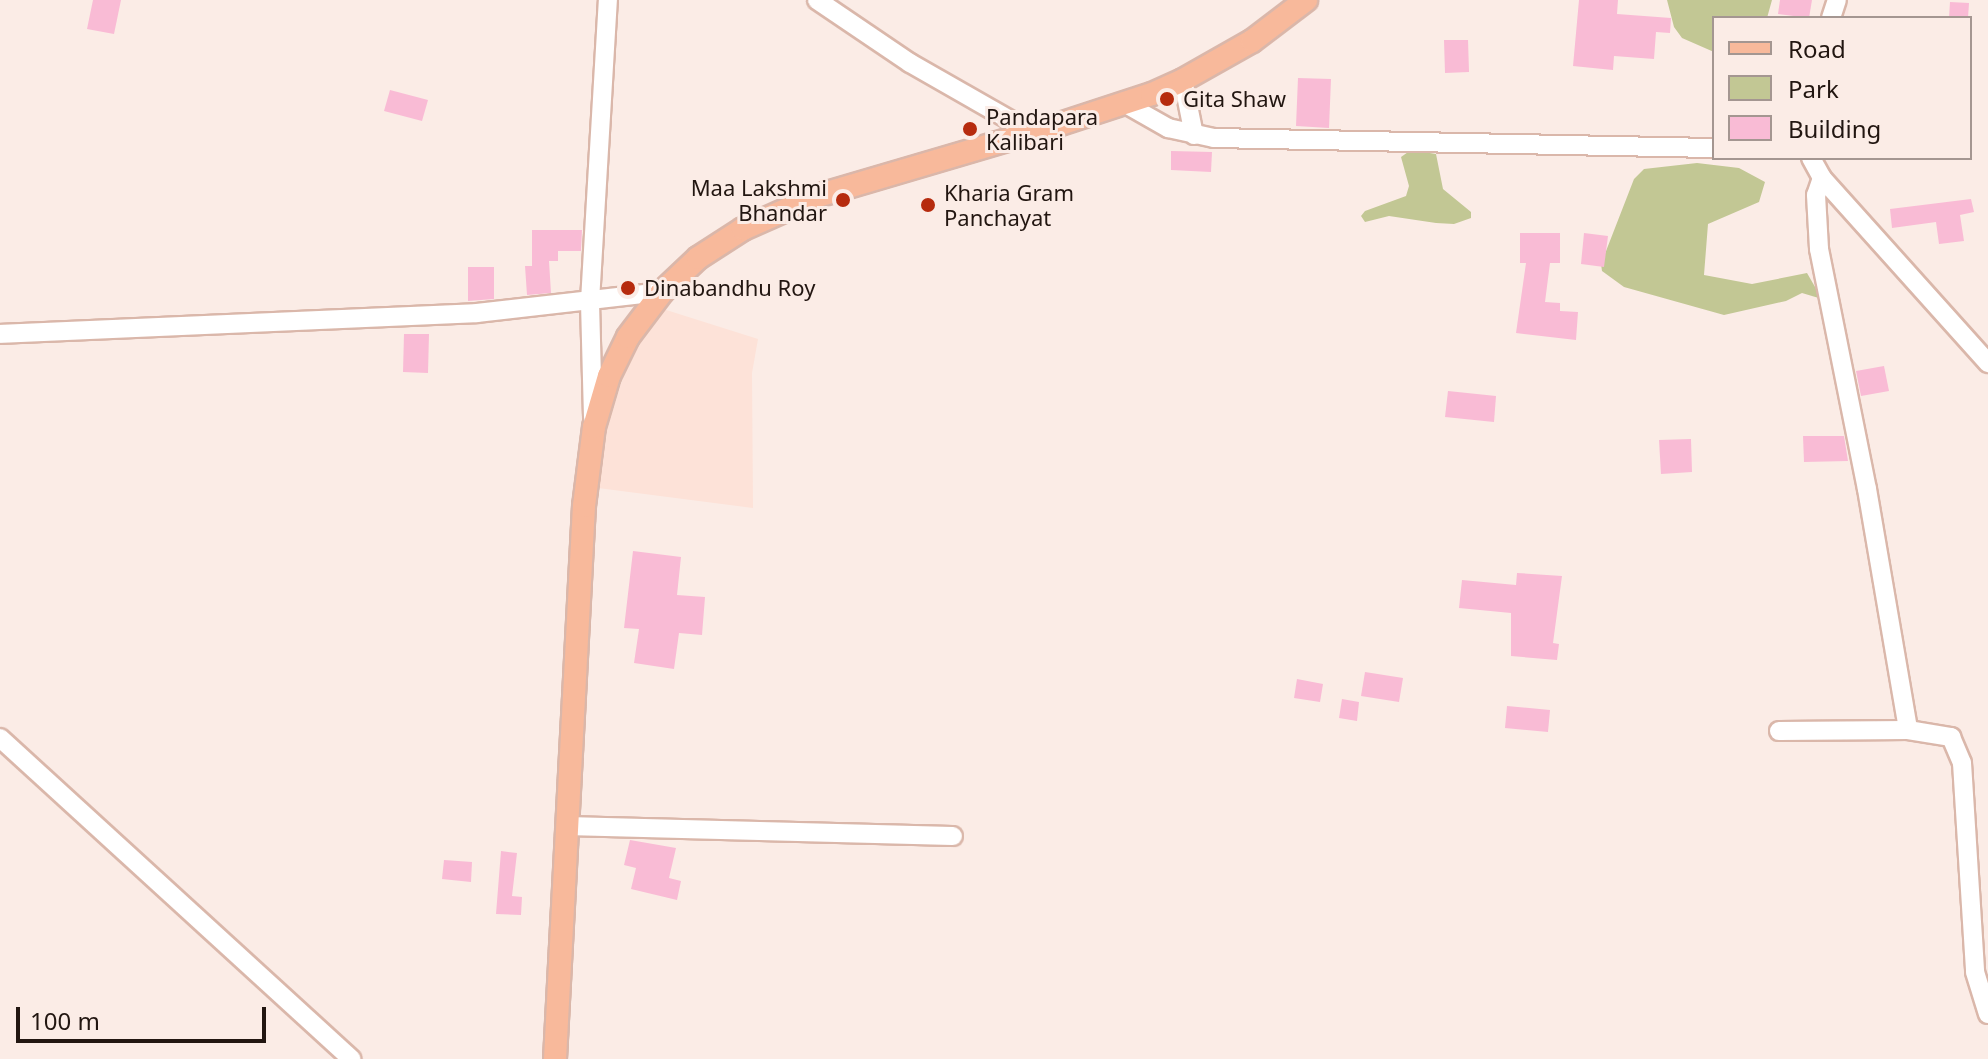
<!DOCTYPE html>
<html>
<head>
<meta charset="utf-8">
<style>
	body { margin:0 }
	#map { position:relative; width:1988px; height:1059px; overflow:hidden; background:#fbece6; font-family:"Noto Sans",sans-serif }
	div>[style] { position:absolute }
	.built>* { inset:0; background:#fde2d8 }
	.green>* { inset:0; background:#c2c794 }
	.building>* { inset:0; background:#f9bbd5 }
	.roads { filter:drop-shadow(2px 0 #dab7aa) drop-shadow(-2px 0 #dab7aa) drop-shadow(0 2px #dab7aa) drop-shadow(0 -2px #dab7aa) }
	.minor>* { height:18px; margin:-9px; padding:0 9px; transform-origin:9px; border-radius:9px; background:#fff }
	.major>* { height:22px; margin:-11px; padding:0 11px; transform-origin:11px; border-radius:11px; background:#f8b99b }
	.dots>* { width:22px; height:22px; translate:-50% -50%; box-sizing:border-box; border:4px solid #fbece6; border-radius:50% }
	span { translate:-50% -50%; white-space:nowrap; text-align:center; line-height:1.15; -webkit-text-stroke:6px #fbece6; paint-order:stroke }
	.poi-label { font-size:22px; color:#221611 }
	.left { translate:0 -50%; text-align:left }
	.right { translate:-100% -50%; text-align:right }
	.legend { position:absolute; left:1712px; top:16px; width:260px; height:144px; box-sizing:border-box; background:#fbece6; border:2px solid #a49691; margin:0; padding:10px 14px; list-style:none; font-size:24px; color:#221611 }
	.legend li { display:flex; align-items:center; gap:16px; height:40px }
	.legend b { width:40px; border:2px solid #a49691 }
	.scale { position:absolute; left:16px; top:1007px; width:250px; height:36px; box-sizing:border-box; border:4px solid #221611; border-top:0; padding-left:10px; font-size:24px; line-height:28px; white-space:nowrap; color:#221611; -webkit-text-stroke:6px #fbece6; paint-order:stroke }
</style>
</head>
<body>
<div id="map">
	<div class="built">
		<div style="clip-path:polygon(660px 308px,758px 339px,752px 373px,753px 508px,598px 488px,608px 424px,630px 356px)"></div>
	</div>
	<div class="green">
		<div style="clip-path:polygon(1667px 0,1772px 0,1767px 18px,1714px 18px,1714px 52px,1682px 38px,1674px 27px)"></div>
		<div style="clip-path:polygon(1411px 150px,1436px 154px,1443px 189px,1471px 212px,1471px 218px,1454px 224px,1436px 223px,1389px 216px,1365px 222px,1361px 216px,1365px 211px,1406px 196px,1409px 186px,1401px 157px)"></div>
		<div style="clip-path:polygon(1697px 163px,1739px 168px,1765px 182px,1759px 202px,1708px 224px,1704px 275px,1752px 284px,1807px 273px,1822px 299px,1802px 293px,1786px 301px,1724px 315px,1624px 287px,1602px 271px,1601px 264px,1634px 179px,1644px 169px)"></div>
	</div>
	<div class="building">
		<div style="clip-path:polygon(93px 0,121px 0,114px 34px,87px 29px)"></div>
		<div style="clip-path:polygon(1579px 0,1618px 0,1617px 14px,1671px 18px,1670px 33px,1656px 32px,1654px 59px,1614px 56px,1613px 70px,1573px 66px)"></div>
		<div style="clip-path:polygon(1780px 0,1812px 0,1809px 18px,1778px 14px)"></div>
		<div style="clip-path:polygon(1950px 2px,1969px 3px,1968px 18px,1949px 18px)"></div>
		<div style="clip-path:polygon(1444px 40px,1468px 40px,1469px 72px,1445px 73px)"></div>
		<div style="clip-path:polygon(1298px 78px,1331px 79px,1329px 128px,1296px 126px)"></div>
		<div style="clip-path:polygon(390px 90px,428px 100px,422px 121px,384px 111px)"></div>
		<div style="clip-path:polygon(1171px 151px,1212px 152px,1211px 172px,1171px 170px)"></div>
		<div style="clip-path:polygon(1971px 199px,1974px 212px,1960px 215px,1964px 241px,1939px 244px,1936px 222px,1892px 228px,1890px 209px)"></div>
		<div style="clip-path:polygon(532px 230px,582px 230px,581px 251px,558px 251px,558px 261px,549px 261px,551px 293px,527px 295px,525px 266px,532px 266px)"></div>
		<div style="clip-path:polygon(1520px 233px,1560px 233px,1560px 263px,1550px 263px,1545px 302px,1560px 303px,1560px 311px,1578px 312px,1576px 340px,1516px 333px,1526px 263px,1520px 263px)"></div>
		<div style="clip-path:polygon(1584px 233px,1608px 236px,1604px 267px,1581px 264px)"></div>
		<div style="clip-path:polygon(468px 267px,494px 267px,494px 299px,468px 301px)"></div>
		<div style="clip-path:polygon(404px 334px,429px 334px,428px 373px,403px 372px)"></div>
		<div style="clip-path:polygon(1884px 366px,1889px 391px,1861px 396px,1856px 371px)"></div>
		<div style="clip-path:polygon(1448px 391px,1496px 396px,1494px 422px,1445px 417px)"></div>
		<div style="clip-path:polygon(1803px 436px,1844px 436px,1848px 461px,1804px 462px)"></div>
		<div style="clip-path:polygon(1691px 439px,1692px 472px,1661px 474px,1659px 440px)"></div>
		<div style="clip-path:polygon(633px 551px,681px 557px,677px 595px,705px 597px,702px 635px,679px 633px,674px 669px,634px 663px,639px 629px,624px 628px)"></div>
		<div style="clip-path:polygon(1517px 573px,1562px 576px,1553px 643px,1559px 644px,1557px 660px,1511px 656px,1511px 613px,1459px 608px,1462px 580px,1516px 585px)"></div>
		<div style="clip-path:polygon(1365px 672px,1403px 678px,1399px 702px,1361px 696px)"></div>
		<div style="clip-path:polygon(1297px 679px,1323px 684px,1320px 702px,1294px 698px)"></div>
		<div style="clip-path:polygon(1342px 699px,1359px 702px,1357px 721px,1339px 718px)"></div>
		<div style="clip-path:polygon(1507px 706px,1550px 710px,1548px 732px,1505px 728px)"></div>
		<div style="clip-path:polygon(630px 840px,676px 848px,669px 878px,681px 881px,677px 900px,631px 889px,636px 868px,624px 865px)"></div>
		<div style="clip-path:polygon(501px 851px,517px 853px,512px 896px,522px 897px,521px 915px,496px 914px)"></div>
		<div style="clip-path:polygon(444px 860px,472px 862px,471px 882px,442px 879px)"></div>
	</div>
	<div class="roads">
		<div class="minor">
			<div style="left:817px;top:0;width:112px;rotate:34.1deg"></div>
			<div style="left:910px;top:63px;width:139px;rotate:29.7deg"></div>
			<div style="left:1831px;top:18px;width:19px;rotate:-72deg"></div>
			<div style="left:1183px;top:80px;width:56px;rotate:78.7deg"></div>
			<div style="left:1124px;top:103px;width:51px;rotate:29.6deg"></div>
			<div style="left:1168px;top:128px;width:47px;rotate:12.3deg"></div>
			<div style="left:1214px;top:138px;width:500px;rotate:1.15deg"></div>
			<div style="left:1811px;top:158px;width:23px;rotate:61deg"></div>
			<div style="left:1822px;top:178px;width:249px;rotate:48.1deg"></div>
			<div style="left:1822px;top:178px;width:18px;rotate:109deg"></div>
			<div style="left:1816px;top:195px;width:54px;rotate:86.8deg"></div>
			<div style="left:1819px;top:249px;width:245px;rotate:78.7deg"></div>
			<div style="left:1867px;top:489px;width:244px;rotate:80.3deg"></div>
			<div style="left:0;top:334px;width:477px;rotate:-2.5deg"></div>
			<div style="left:477px;top:313px;width:186px;rotate:-6.5deg"></div>
			<div style="left:593px;top:417px;width:116px;rotate:-91.5deg"></div>
			<div style="left:590px;top:301px;width:302px;rotate:-86.6deg"></div>
			<div style="left:1779px;top:731px;width:129px;rotate:-0.4deg"></div>
			<div style="left:1908px;top:730px;width:44px;rotate:9.2deg"></div>
			<div style="left:1951px;top:737px;width:28px;rotate:67deg"></div>
			<div style="left:1962px;top:763px;width:209px;rotate:86.4deg"></div>
			<div style="left:1975px;top:972px;width:44px;rotate:72.8deg"></div>
			<div style="left:0;top:738px;width:476px;rotate:42.4deg"></div>
			<div style="left:566px;top:826px;width:387px;rotate:1.5deg"></div>
		</div>
		<div class="major">
			<div style="left:555px;top:1059px;width:554px;rotate:-87deg"></div>
			<div style="left:584px;top:506px;width:80px;rotate:-82.8deg"></div>
			<div style="left:594px;top:427px;width:53px;rotate:-73.6deg"></div>
			<div style="left:609px;top:376px;width:43px;rotate:-64deg"></div>
			<div style="left:628px;top:337px;width:56px;rotate:-52.9deg"></div>
			<div style="left:662px;top:292px;width:50px;rotate:-43.4deg"></div>
			<div style="left:698px;top:258px;width:54px;rotate:-32.8deg"></div>
			<div style="left:743px;top:229px;width:81px;rotate:-24deg"></div>
			<div style="left:817px;top:196px;width:244px;rotate:-16.4deg"></div>
			<div style="left:1051px;top:127px;width:106px;rotate:-18.1deg"></div>
			<div style="left:1152px;top:94px;width:34px;rotate:-24deg"></div>
			<div style="left:1183px;top:80px;width:79px;rotate:-29.5deg"></div>
			<div style="left:1252px;top:41px;width:68px;rotate:-37.2deg"></div>
		</div>
	</div>
	<div class="dots">
		<div style="left:1167px;top:99px;background:#b62b0e"></div>
		<div style="left:970px;top:129px;background:#b62b0e"></div>
		<div style="left:843px;top:200px;background:#b62b0e"></div>
		<div style="left:928px;top:205px;background:#b62b0e"></div>
		<div style="left:628px;top:288px;background:#b62b0e"></div>
	</div>
	<div class="poi-label">
		<span class="left" style="left:1183px;top:99px">Gita Shaw</span>
		<span class="left" style="left:986px;top:129px">Pandapara<br>Kalibari</span>
		<span class="right" style="left:827px;top:200px">Maa Lakshmi<br>Bhandar</span>
		<span class="left" style="left:944px;top:205px">Kharia Gram<br>Panchayat</span>
		<span class="left" style="left:644px;top:288px">Dinabandhu Roy</span>
	</div>
	<ul class="legend">
	<li><b style="height:10px;background:#f8b99b"></b>Road</li>
	<li><b style="height:22px;background:#c2c794"></b>Park</li>
	<li><b style="height:22px;background:#f9bbd5"></b>Building</li>
	</ul>
	<div class="scale">100 m</div>
</div>
</body>
</html>
